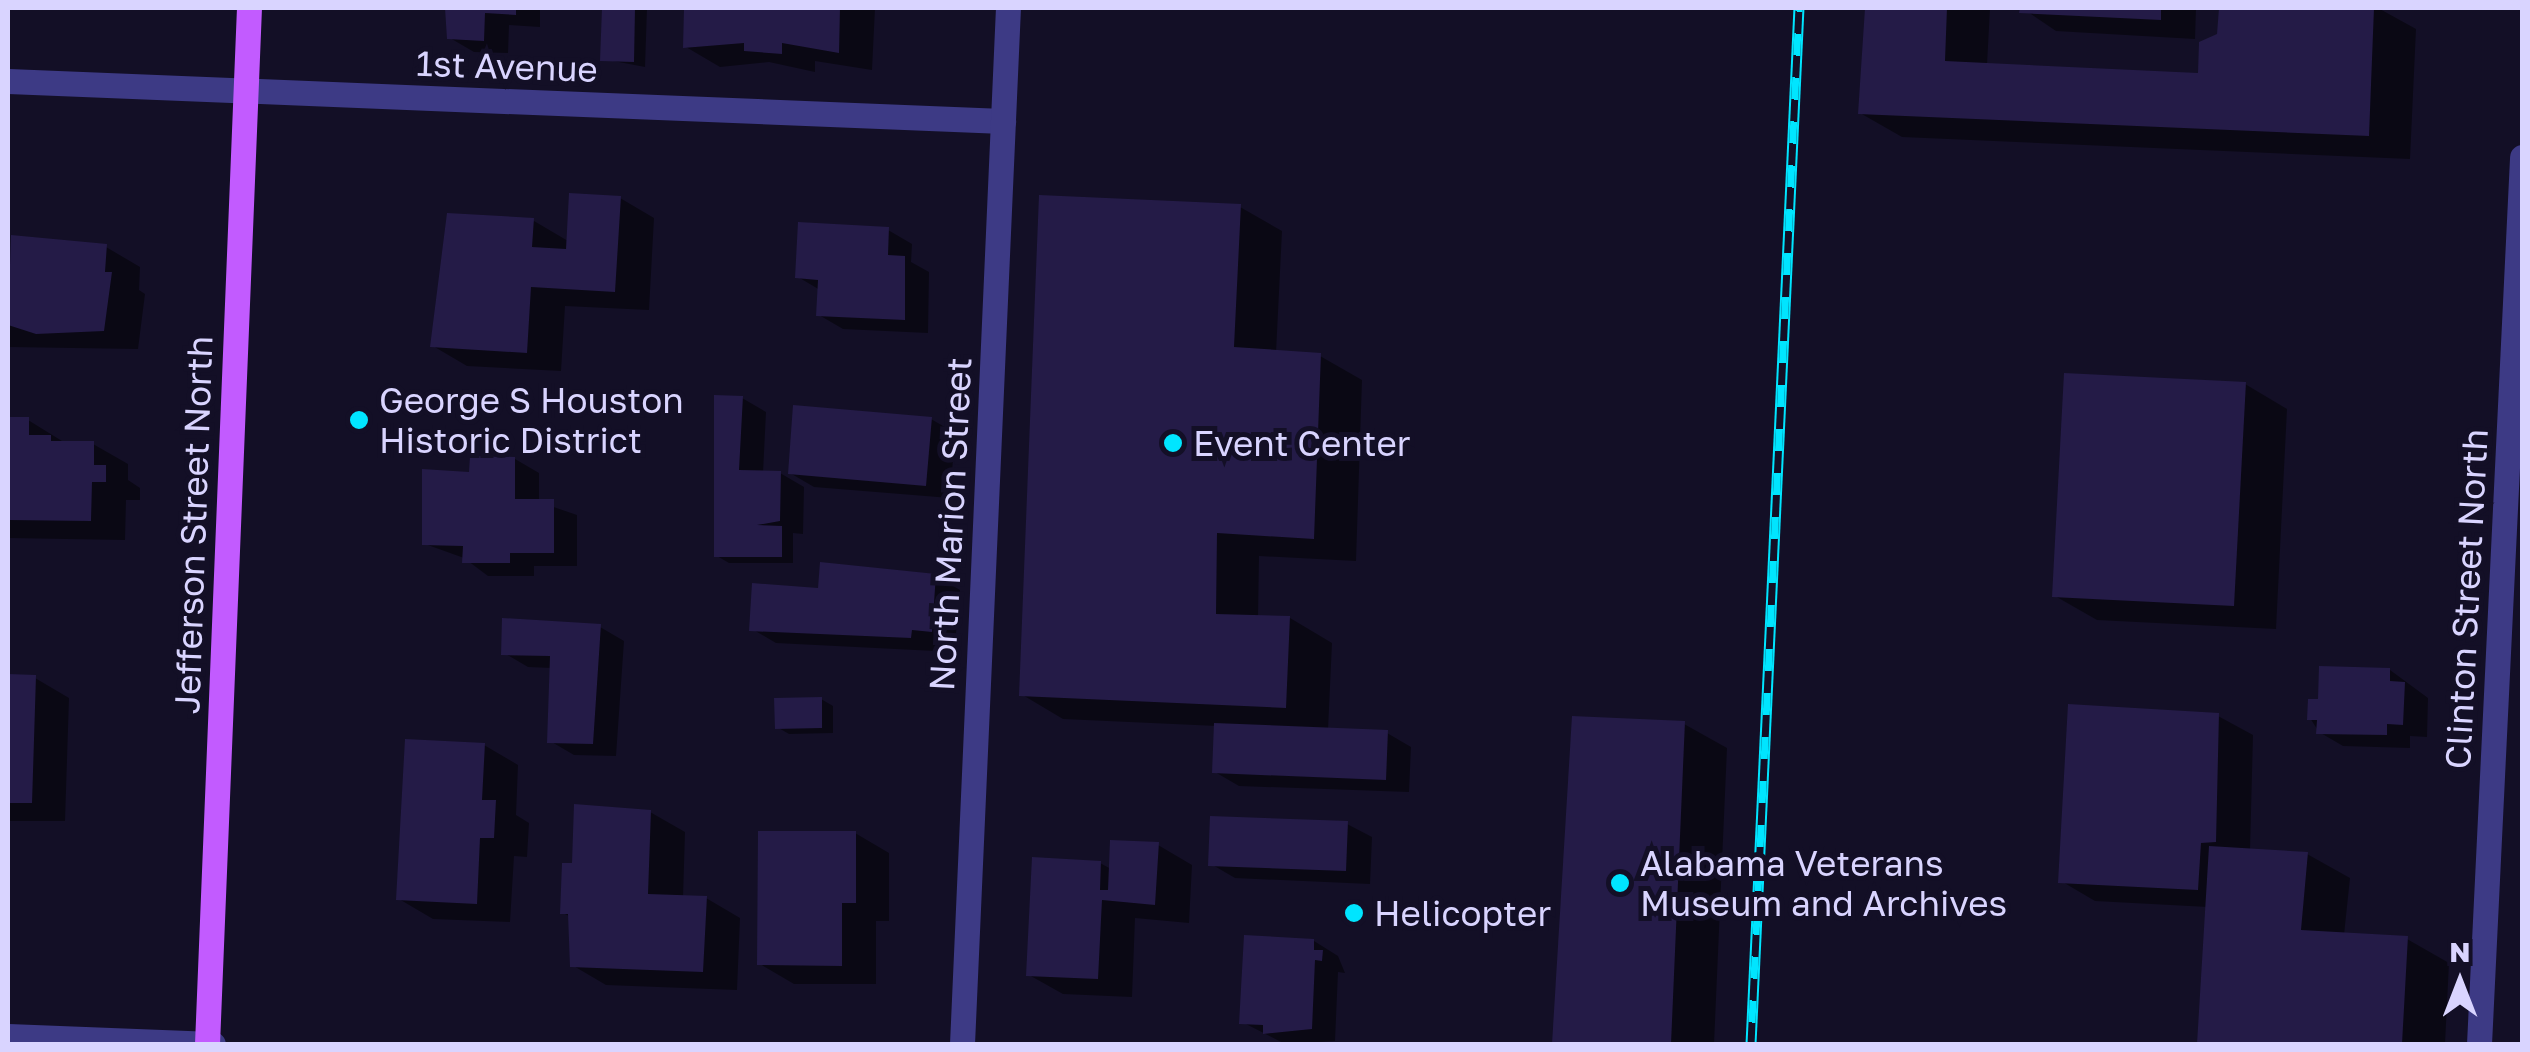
<!DOCTYPE html>
<html>
<head>
<meta charset="utf-8">
<style>
	body { margin:0 }
	#map { position:relative; width:2530px; height:1052px; overflow:hidden; background:#130f26; font-family:"Golos Text",sans-serif }
	div>[style] { position:absolute }
	.shadow>* { inset:0; background:#0007 }
	.building>* { inset:0; background:#241b47 }
	.minor>* { height:25px; margin:-12.5px; padding:0 12.5px; transform-origin:12.5px; border-radius:12.5px; background:#3d3a85 }
	.major>* { height:25px; margin:-12.5px; padding:0 12.5px; transform-origin:12.5px; border-radius:12.5px; background:#c25bff }
	.rail>* { height:11px; margin-top:-5.5px; transform-origin:0; background:repeating-linear-gradient(90deg,#130f26 0 22px,#00e5ff 0 44px); box-sizing:border-box; border-block:2px solid #00e5ff }
	.dots>* { width:28px; height:28px; translate:-50% -50%; box-sizing:border-box; border:5px solid #130f26; border-radius:50% }
	span { translate:-50% -50%; white-space:nowrap; text-align:center; line-height:1.15; -webkit-text-stroke:10px #130f26; paint-order:stroke }
	.street-label { font-size:35px; color:#d9d4ff }
	.poi-label { font-size:35px; color:#d9d4ff }
	.left { translate:0 -50%; text-align:left }
	.frame { position:absolute; inset:0; border:10px solid #d9d4ff; pointer-events:none }
	.north { position:absolute; left:2410px; top:932px; width:100px; height:100px; -webkit-text-stroke:8px #130f26; paint-order:stroke; rotate:0deg; font-size:28px; font-weight:700; line-height:40px; text-align:center; color:#d9d4ff }
	.north::after { content:''; display:block; margin:auto; width:35px; height:45px; background:#d9d4ff; clip-path:polygon(50% 0,100% 100%,50% 72%,0 100%) }
</style>
</head>
<body>
<div id="map">
	<div class="shadow">
		<div style="clip-path:polygon(450px 8px,540px 8px,540px 27px,509px 25px,508px 53px,474px 52px,450px 38px)"></div>
		<div style="clip-path:polygon(604px 8px,647px 8px,645px 67px,603px 59px)"></div>
		<div style="clip-path:polygon(687px 8px,875px 8px,872px 70px,815px 61px,815px 72px,769px 62px,720px 67px,686px 47px)"></div>
		<div style="clip-path:polygon(1868px 8px,1990px 8px,1987px 65px,2200px 76px,2220px 35px,2221px 8px,2378px 8px,2416px 29px,2410px 159px,1902px 137px,1860px 113px)"></div>
		<div style="clip-path:polygon(2022px 8px,2196px 8px,2195px 39px,2056px 31px)"></div>
		<div style="clip-path:polygon(620px 198px,654px 218px,649px 310px,565px 306px,561px 371px,467px 366px,433px 346px,534px 221px,568px 241px)"></div>
		<div style="clip-path:polygon(1240px 207px,1282px 231px,1276px 353px,1320px 356px,1362px 380px,1356px 561px,1259px 556px,1258px 618px,1290px 618px,1332px 643px,1328px 730px,1387px 733px,1411px 747px,1409px 792px,1239px 786px,1215px 772px,1217px 726px,1063px 719px,1021px 694px)"></div>
		<div style="clip-path:polygon(888px 230px,912px 244px,911px 262px,929px 272px,928px 333px,843px 329px,819px 315px,820px 290px,798px 277px)"></div>
		<div style="clip-path:polygon(106px 247px,140px 267px,139px 290px,145px 294px,138px 349px,8px 347px,8px 285px)"></div>
		<div style="clip-path:polygon(2245px 384px,2287px 409px,2276px 629px,2097px 620px,2055px 596px)"></div>
		<div style="clip-path:polygon(716px 398px,742px 398px,766px 412px,763px 473px,780px 473px,804px 487px,803px 534px,793px 533px,793px 563px,729px 563px,717px 556px)"></div>
		<div style="clip-path:polygon(931px 419px,955px 433px,950px 498px,814px 487px,790px 473px)"></div>
		<div style="clip-path:polygon(8px 420px,28px 420px,62px 441px,93px 444px,128px 464px,128px 480px,140px 488px,140px 500px,126px 500px,125px 540px,8px 538px)"></div>
		<div style="clip-path:polygon(515px 459px,539px 473px,539px 502px,577px 515px,577px 566px,534px 566px,534px 576px,488px 576px,464px 558px,425px 544px)"></div>
		<div style="clip-path:polygon(936px 576px,960px 590px,955px 644px,936px 642px,935px 651px,776px 643px,752px 629px,820px 591px)"></div>
		<div style="clip-path:polygon(600px 627px,624px 641px,616px 756px,574px 755px,550px 741px,552px 668px,528px 667px,504px 653px)"></div>
		<div style="clip-path:polygon(2390px 670px,2428px 698px,2427px 737px,2410px 736px,2410px 748px,2343px 746px,2319px 732px,2310px 718px,2321px 702px)"></div>
		<div style="clip-path:polygon(8px 677px,35px 678px,69px 698px,65px 821px,8px 821px)"></div>
		<div style="clip-path:polygon(821px 699px,833px 706px,833px 733px,789px 734px,777px 727px)"></div>
		<div style="clip-path:polygon(2218px 716px,2253px 735px,2250px 851px,2307px 854px,2350px 878px,2344px 935px,2407px 939px,2449px 963px,2445px 1044px,2199px 1044px,2208px 907px,2095px 901px,2061px 881px)"></div>
		<div style="clip-path:polygon(1574px 718px,1684px 724px,1727px 748px,1714px 1044px,1554px 1044px)"></div>
		<div style="clip-path:polygon(484px 745px,518px 765px,516px 815px,529px 823px,527px 857px,514px 856px,510px 922px,433px 919px,399px 899px)"></div>
		<div style="clip-path:polygon(650px 812px,685px 832px,683px 898px,706px 898px,740px 918px,737px 990px,606px 985px,572px 965px,571px 917px,563px 913px,574px 866px)"></div>
		<div style="clip-path:polygon(1347px 824px,1372px 837px,1370px 884px,1235px 878px,1211px 864px)"></div>
		<div style="clip-path:polygon(855px 833px,889px 853px,889px 921px,876px 921px,876px 984px,794px 984px,760px 964px)"></div>
		<div style="clip-path:polygon(1158px 845px,1192px 865px,1189px 923px,1135px 918px,1132px 997px,1063px 994px,1029px 975px,1100px 863px,1111px 869px)"></div>
		<div style="clip-path:polygon(1314px 941px,1338px 956px,1345px 973px,1338px 972px,1335px 1041px,1285px 1044px,1242px 1022px)"></div>
	</div>
	<div class="building">
		<div style="clip-path:polygon(445px 8px,516px 8px,516px 15px,485px 13px,484px 41px,447px 39px)"></div>
		<div style="clip-path:polygon(602px 8px,635px 8px,634px 62px,600px 61px)"></div>
		<div style="clip-path:polygon(684px 8px,840px 8px,839px 53px,782px 43px,782px 54px,744px 51px,744px 43px,683px 48px)"></div>
		<div style="clip-path:polygon(1865px 8px,1947px 8px,1945px 61px,2198px 73px,2199px 42px,2217px 34px,2219px 8px,2374px 8px,2369px 136px,1858px 114px)"></div>
		<div style="clip-path:polygon(2020px 8px,2161px 8px,2161px 20px,2019px 13px)"></div>
		<div style="clip-path:polygon(569px 193px,621px 196px,615px 292px,531px 287px,527px 353px,430px 347px,447px 213px,534px 218px,532px 247px,566px 249px)"></div>
		<div style="clip-path:polygon(1039px 195px,1241px 204px,1234px 347px,1321px 353px,1314px 539px,1217px 533px,1216px 614px,1290px 616px,1286px 708px,1019px 696px)"></div>
		<div style="clip-path:polygon(798px 222px,889px 227px,888px 255px,905px 256px,905px 320px,816px 316px,818px 280px,795px 278px)"></div>
		<div style="clip-path:polygon(11px 235px,107px 244px,105px 272px,112px 272px,104px 331px,36px 334px,8px 325px)"></div>
		<div style="clip-path:polygon(2064px 373px,2246px 382px,2234px 606px,2052px 597px)"></div>
		<div style="clip-path:polygon(714px 395px,743px 396px,739px 470px,781px 471px,780px 521px,757px 525px,782px 526px,782px 557px,714px 557px)"></div>
		<div style="clip-path:polygon(793px 405px,932px 417px,926px 486px,788px 474px)"></div>
		<div style="clip-path:polygon(8px 417px,29px 417px,29px 435px,51px 435px,51px 441px,94px 441px,94px 465px,106px 465px,106px 482px,92px 482px,91px 521px,8px 520px)"></div>
		<div style="clip-path:polygon(470px 456px,515px 457px,515px 499px,554px 499px,554px 553px,510px 553px,510px 563px,462px 563px,463px 546px,422px 545px,422px 469px,469px 472px)"></div>
		<div style="clip-path:polygon(820px 562px,936px 574px,932px 632px,912px 630px,911px 638px,749px 631px,752px 583px,818px 588px)"></div>
		<div style="clip-path:polygon(502px 618px,601px 624px,593px 744px,547px 743px,550px 656px,501px 655px)"></div>
		<div style="clip-path:polygon(2319px 666px,2390px 668px,2390px 681px,2405px 682px,2403px 725px,2387px 724px,2387px 735px,2316px 734px,2317px 720px,2307px 720px,2308px 699px,2318px 699px)"></div>
		<div style="clip-path:polygon(8px 674px,36px 675px,32px 803px,8px 803px)"></div>
		<div style="clip-path:polygon(822px 697px,822px 728px,775px 729px,774px 698px)"></div>
		<div style="clip-path:polygon(2068px 704px,2219px 713px,2216px 842px,2201px 843px,2198px 890px,2058px 883px)"></div>
		<div style="clip-path:polygon(1572px 716px,1685px 721px,1671px 1044px,1552px 1044px)"></div>
		<div style="clip-path:polygon(1214px 723px,1388px 730px,1386px 780px,1212px 773px)"></div>
		<div style="clip-path:polygon(405px 739px,485px 743px,482px 800px,496px 800px,494px 838px,480px 838px,477px 904px,396px 900px)"></div>
		<div style="clip-path:polygon(574px 804px,651px 810px,648px 894px,707px 896px,703px 972px,570px 967px,568px 914px,560px 914px,562px 863px,572px 863px)"></div>
		<div style="clip-path:polygon(1210px 816px,1348px 821px,1346px 871px,1208px 866px)"></div>
		<div style="clip-path:polygon(758px 831px,856px 831px,856px 903px,842px 903px,842px 966px,757px 965px)"></div>
		<div style="clip-path:polygon(1110px 840px,1159px 842px,1155px 905px,1102px 900px,1098px 979px,1026px 976px,1032px 857px,1101px 861px,1100px 890px,1108px 890px)"></div>
		<div style="clip-path:polygon(2209px 846px,2308px 852px,2301px 930px,2408px 936px,2402px 1044px,2197px 1044px)"></div>
		<div style="clip-path:polygon(1244px 935px,1314px 939px,1314px 950px,1323px 950px,1322px 961px,1315px 960px,1312px 1029px,1263px 1034px,1263px 1025px,1239px 1024px)"></div>
	</div>
	<div class="minor">
		<div style="left:8px;top:81px;width:996px;rotate:2.3deg"></div>
		<div style="left:8px;top:1036px;width:205px;rotate:2.2deg"></div>
		<div style="left:962px;top:1044px;width:1037px;rotate:-87.46deg"></div>
		<div style="left:2479px;top:1044px;width:888px;rotate:-87.22deg"></div>
	</div>
	<div class="major">
		<div style="left:207px;top:1044px;width:1037px;rotate:-87.68deg"></div>
	</div>
	<div class="rail">
		<div style="left:1751px;top:1044px;width:1037px;rotate:-87.35deg"></div>
	</div>
	<div class="dots">
		<div style="left:359px;top:420px;background:#00e5ff"></div>
		<div style="left:1173px;top:443px;background:#00e5ff"></div>
		<div style="left:1620px;top:883px;background:#00e5ff"></div>
		<div style="left:1354px;top:913px;background:#00e5ff"></div>
	</div>
	<div class="street-label">
		<span style="left:507px;top:66px;rotate:2deg">1st Avenue</span>
		<span style="left:950px;top:524px;rotate:-87deg">North Marion Street</span>
		<span style="left:193px;top:525px;rotate:-88deg">Jefferson Street North</span>
		<span style="left:2466px;top:599px;rotate:-87deg">Clinton Street North</span>
	</div>
	<div class="poi-label">
		<span class="left" style="left:379px;top:420px">George S Houston<br>Historic District</span>
		<span class="left" style="left:1193px;top:443px">Event Center</span>
		<span class="left" style="left:1640px;top:883px">Alabama Veterans<br>Museum and Archives</span>
		<span class="left" style="left:1374px;top:913px">Helicopter</span>
	</div>
	<div class="frame"></div>
	<div class="north">N</div>
</div>
</body>
</html>
